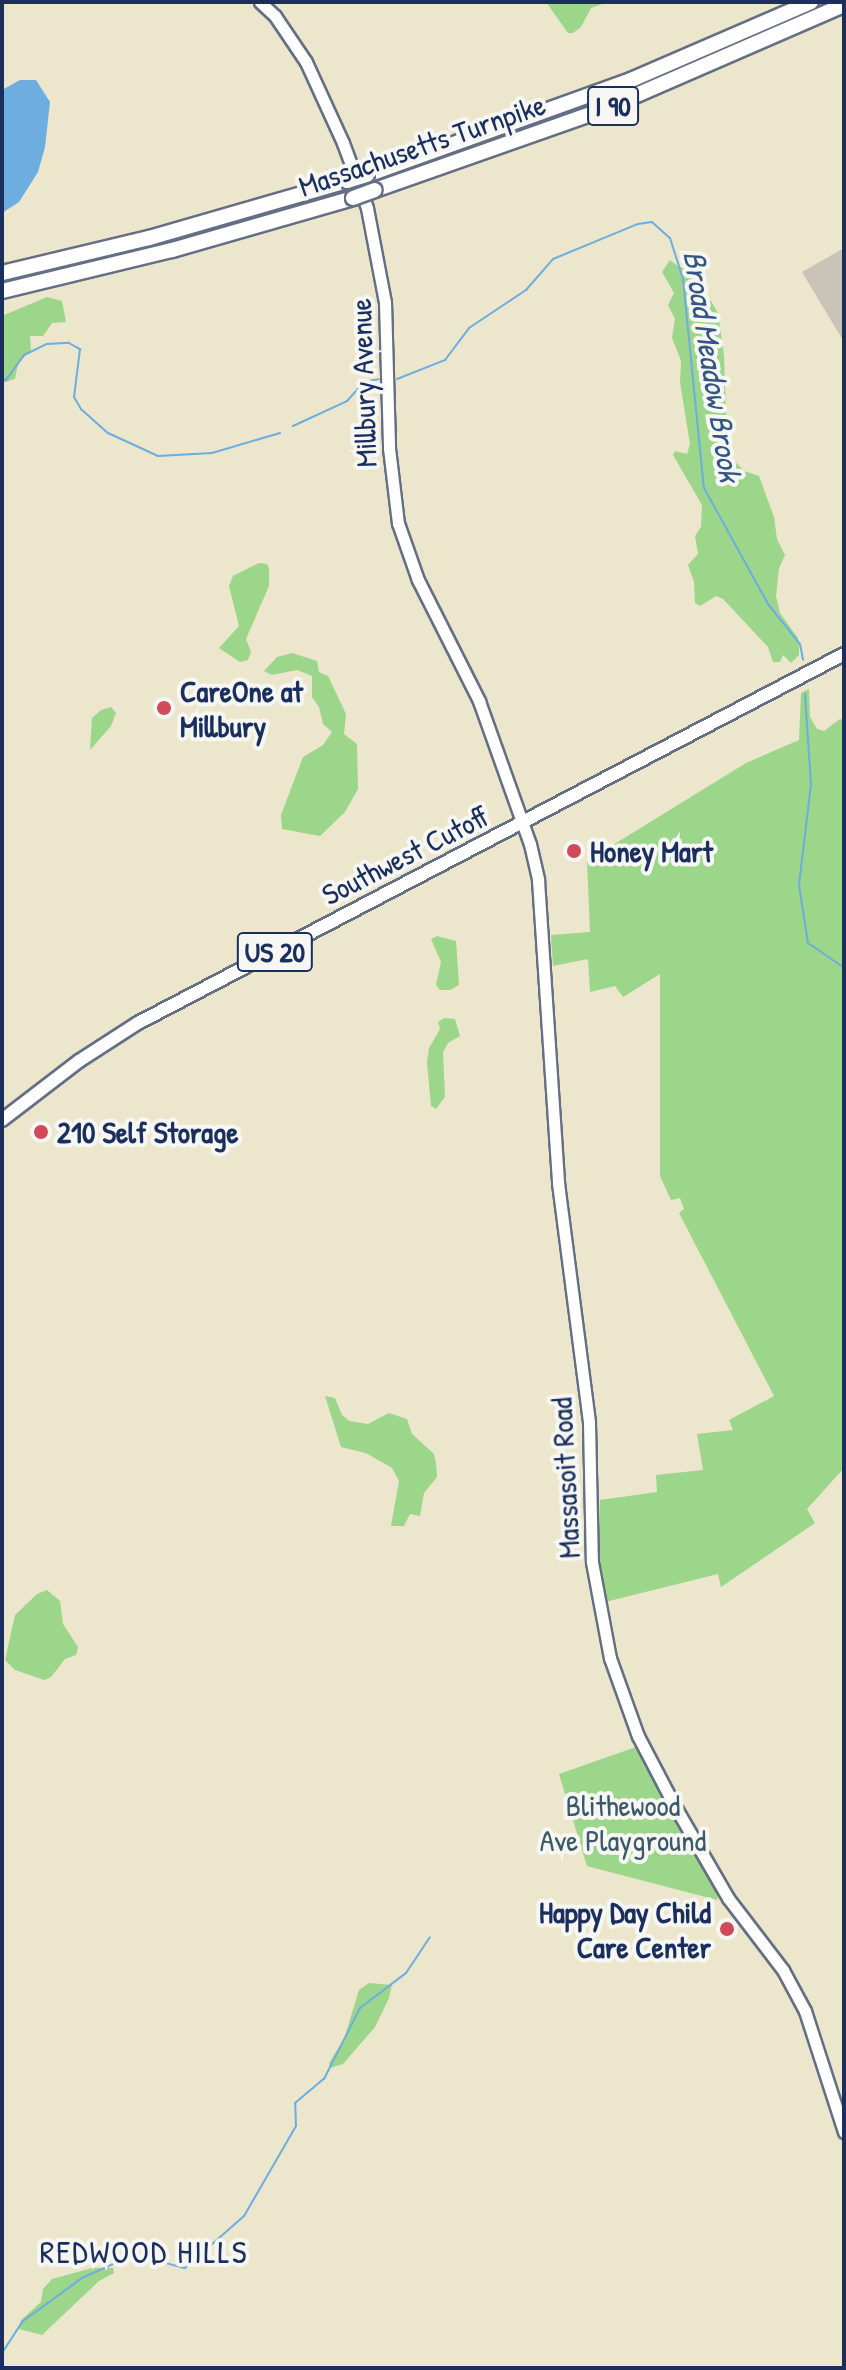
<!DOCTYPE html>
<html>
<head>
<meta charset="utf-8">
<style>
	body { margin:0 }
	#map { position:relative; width:846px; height:2370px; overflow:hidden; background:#ebe6cc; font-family:"Patrick Hand",sans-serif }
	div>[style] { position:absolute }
	.industrial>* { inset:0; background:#c9c3b8 }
	.green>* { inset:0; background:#9cd68a }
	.water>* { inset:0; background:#6dade0 }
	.stream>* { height:2px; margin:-1px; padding:0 1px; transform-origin:1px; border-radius:1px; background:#6dade0 }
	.roads { filter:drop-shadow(2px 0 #646f84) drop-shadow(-2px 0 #646f84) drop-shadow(0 2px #646f84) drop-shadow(0 -2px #646f84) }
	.secondary>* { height:11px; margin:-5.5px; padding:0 5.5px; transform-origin:5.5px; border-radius:5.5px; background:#fff }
	.primary>* { height:12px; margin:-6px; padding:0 6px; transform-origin:6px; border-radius:6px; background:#fff }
	.highway>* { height:14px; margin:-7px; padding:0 7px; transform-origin:7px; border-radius:7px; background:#fff }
	.bridges { filter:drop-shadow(2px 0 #646f84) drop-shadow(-2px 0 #646f84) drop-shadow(0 2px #646f84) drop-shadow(0 -2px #646f84) }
	.highway-bridge>* { height:14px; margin:-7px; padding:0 7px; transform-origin:7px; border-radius:7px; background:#fff }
	.dots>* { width:22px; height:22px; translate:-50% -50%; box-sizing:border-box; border:4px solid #f6f6f2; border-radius:50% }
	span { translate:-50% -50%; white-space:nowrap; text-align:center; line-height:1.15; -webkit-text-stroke:8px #f6f6f2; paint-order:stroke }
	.shield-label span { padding:2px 6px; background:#f6f6f2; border:2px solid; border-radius:6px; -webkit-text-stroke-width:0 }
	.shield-label { font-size:28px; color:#1b2f5e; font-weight:700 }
	.street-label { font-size:30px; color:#1b2f5e }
	.poi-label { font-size:30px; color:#1b2f5e; font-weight:700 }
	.left { translate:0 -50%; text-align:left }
	.right { translate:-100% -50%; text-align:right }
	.park-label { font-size:30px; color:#3b5969 }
	.water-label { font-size:32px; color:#345585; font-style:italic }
	.neighbourhood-label { font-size:32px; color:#1b2f5e; letter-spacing:2px }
	.frame { position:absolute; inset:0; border:4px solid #1b2f5e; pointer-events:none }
</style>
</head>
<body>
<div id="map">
	<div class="industrial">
		<div style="clip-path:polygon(844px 248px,844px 342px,802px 272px)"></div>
	</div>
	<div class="green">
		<div style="clip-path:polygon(546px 2px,608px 2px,591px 8px,581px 27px,573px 33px,568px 33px)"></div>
		<div style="clip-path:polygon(670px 260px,679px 267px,697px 271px,704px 279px,701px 293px,711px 301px,718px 313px,724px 356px,727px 444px,729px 455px,744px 471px,759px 476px,774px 517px,777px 539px,785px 555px,779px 568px,776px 596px,780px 613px,798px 638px,799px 646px,799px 655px,791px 663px,783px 655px,780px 662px,773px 662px,768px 647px,723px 599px,716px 596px,700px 606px,695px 603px,694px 582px,688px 565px,698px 554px,695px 536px,701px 527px,702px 505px,673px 455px,675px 451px,687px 454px,690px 444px,680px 382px,681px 361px,672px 338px,675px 319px,668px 305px,674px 293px,662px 272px)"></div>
		<div style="clip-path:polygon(47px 297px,62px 301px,66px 322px,52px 323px,43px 336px,30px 336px,31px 350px,18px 363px,15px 379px,2px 383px,2px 316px)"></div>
		<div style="clip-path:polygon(259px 563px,267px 564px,269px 568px,269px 586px,246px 639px,251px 652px,248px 660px,240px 662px,219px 648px,239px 626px,229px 586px,233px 576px)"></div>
		<div style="clip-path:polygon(292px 653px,317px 661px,319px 672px,328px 676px,346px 714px,344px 734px,357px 744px,358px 789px,345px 812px,320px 836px,282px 829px,281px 815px,303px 757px,323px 745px,332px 732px,323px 724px,319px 707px,312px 697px,312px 676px,297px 670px,272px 675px,264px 671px,277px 657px)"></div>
		<div style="clip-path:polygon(809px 689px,810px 717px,817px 729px,824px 731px,840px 719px,844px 721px,844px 1468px,807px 1509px,815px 1523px,721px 1587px,718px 1574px,605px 1602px,598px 1539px,600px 1500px,657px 1492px,656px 1475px,703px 1470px,697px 1434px,733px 1430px,729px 1420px,774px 1396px,679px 1213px,684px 1209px,680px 1198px,671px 1200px,660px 1176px,660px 974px,623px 997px,615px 986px,590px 992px,588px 959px,553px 966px,551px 935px,590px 932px,587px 861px,746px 763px,799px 740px,801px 693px)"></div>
		<div style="clip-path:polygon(111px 707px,116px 713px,111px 726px,90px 750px,92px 718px,101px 710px)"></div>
		<div style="clip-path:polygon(437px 936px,456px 941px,459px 985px,450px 990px,440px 990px,436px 985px,441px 962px,431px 939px)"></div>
		<div style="clip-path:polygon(444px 1018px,455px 1019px,460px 1036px,448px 1043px,443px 1052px,445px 1097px,436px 1109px,431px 1106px,427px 1062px,429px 1048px,440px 1029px,438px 1022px)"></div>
		<div style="clip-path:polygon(325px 1396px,335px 1398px,342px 1415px,349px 1421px,368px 1424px,389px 1413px,407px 1419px,412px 1434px,434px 1454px,436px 1463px,437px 1477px,424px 1493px,420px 1516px,410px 1514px,404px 1526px,391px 1526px,399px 1481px,392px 1468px,366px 1453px,341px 1447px)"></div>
		<div style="clip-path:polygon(47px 1590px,60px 1601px,63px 1624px,78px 1647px,76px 1655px,65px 1659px,51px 1677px,44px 1680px,15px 1670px,5px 1660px,15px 1615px,37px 1594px)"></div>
		<div style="clip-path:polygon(636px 1747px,718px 1895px,717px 1900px,587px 1866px,559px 1774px)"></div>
		<div style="clip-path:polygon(369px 1983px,392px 1985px,389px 1998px,375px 2027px,343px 2064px,330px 2068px,329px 2063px,344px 2039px,359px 1990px)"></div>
		<div style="clip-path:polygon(92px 2268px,113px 2268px,114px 2273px,99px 2281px,42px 2335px,19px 2329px,21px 2320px,41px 2302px,43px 2289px,52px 2279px)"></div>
	</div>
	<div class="water">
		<div style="clip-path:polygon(20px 80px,36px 80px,50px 102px,45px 147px,38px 172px,19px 202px,2px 213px,2px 90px)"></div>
	</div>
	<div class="stream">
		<div style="left:2px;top:379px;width:4px;rotate:14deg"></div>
		<div style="left:6px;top:380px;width:31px;rotate:-54deg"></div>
		<div style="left:24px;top:355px;width:25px;rotate:-26deg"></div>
		<div style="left:47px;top:344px;width:22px;rotate:-3deg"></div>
		<div style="left:69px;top:343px;width:13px;rotate:29deg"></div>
		<div style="left:80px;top:349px;width:48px;rotate:97.1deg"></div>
		<div style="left:74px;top:397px;width:14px;rotate:60deg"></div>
		<div style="left:81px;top:409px;width:36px;rotate:42deg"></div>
		<div style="left:108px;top:433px;width:55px;rotate:24.7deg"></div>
		<div style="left:158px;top:456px;width:54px;rotate:-3.2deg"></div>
		<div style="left:212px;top:453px;width:71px;rotate:-16.4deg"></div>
		<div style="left:397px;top:379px;width:52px;rotate:-21.6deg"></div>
		<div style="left:445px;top:360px;width:40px;rotate:-53deg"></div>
		<div style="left:469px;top:328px;width:69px;rotate:-33.7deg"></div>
		<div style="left:526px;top:290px;width:41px;rotate:-48.9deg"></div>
		<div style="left:553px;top:259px;width:92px;rotate:-22.4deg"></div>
		<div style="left:638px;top:224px;width:14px;rotate:-8deg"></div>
		<div style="left:652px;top:222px;width:24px;rotate:42deg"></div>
		<div style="left:670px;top:238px;width:43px;rotate:72.4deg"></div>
		<div style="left:683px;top:279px;width:210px;rotate:84.3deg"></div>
		<div style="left:704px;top:488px;width:132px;rotate:61.1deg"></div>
		<div style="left:768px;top:604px;width:51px;rotate:51.3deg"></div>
		<div style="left:800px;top:644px;width:16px;rotate:79deg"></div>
		<div style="left:293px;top:426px;width:60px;rotate:-24.8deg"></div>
		<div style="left:347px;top:401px;width:25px;rotate:-48deg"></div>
		<div style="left:364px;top:382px;width:15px;rotate:-11deg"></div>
		<div style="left:805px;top:694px;width:90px;rotate:86.2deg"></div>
		<div style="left:811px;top:784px;width:102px;rotate:96.8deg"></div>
		<div style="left:799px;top:885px;width:59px;rotate:81.2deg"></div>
		<div style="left:808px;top:943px;width:42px;rotate:34.4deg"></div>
		<div style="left:843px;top:967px;width:57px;rotate:89deg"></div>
		<div style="left:147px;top:2258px;width:39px;rotate:15deg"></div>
		<div style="left:185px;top:2268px;width:79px;rotate:-41.4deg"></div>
		<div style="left:244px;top:2216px;width:104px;rotate:-60deg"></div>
		<div style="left:296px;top:2126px;width:23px;rotate:-92deg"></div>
		<div style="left:295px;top:2103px;width:38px;rotate:-40deg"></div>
		<div style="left:324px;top:2079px;width:80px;rotate:-63.1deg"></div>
		<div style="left:360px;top:2008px;width:58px;rotate:-37.3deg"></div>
		<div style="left:406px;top:1973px;width:43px;rotate:-56.3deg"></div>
		<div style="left:2px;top:2353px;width:38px;rotate:-57deg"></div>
		<div style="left:23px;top:2321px;width:73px;rotate:-36.1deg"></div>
		<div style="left:82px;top:2278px;width:46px;rotate:-24.3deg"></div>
	</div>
	<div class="roads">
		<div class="secondary">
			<div style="left:260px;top:2px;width:21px;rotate:43deg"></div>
			<div style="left:275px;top:16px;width:55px;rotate:56deg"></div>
			<div style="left:306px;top:62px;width:89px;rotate:65.4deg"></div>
			<div style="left:343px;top:143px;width:69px;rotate:69.7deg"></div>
			<div style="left:367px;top:208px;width:96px;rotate:79.2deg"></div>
			<div style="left:385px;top:302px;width:146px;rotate:88.4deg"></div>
			<div style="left:389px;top:448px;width:76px;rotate:83.2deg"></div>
			<div style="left:398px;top:523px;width:60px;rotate:70.7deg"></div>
			<div style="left:418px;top:580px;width:136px;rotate:63.2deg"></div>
			<div style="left:479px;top:701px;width:152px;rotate:70.4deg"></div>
			<div style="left:530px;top:844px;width:37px;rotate:77deg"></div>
			<div style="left:538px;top:880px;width:304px;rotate:86.2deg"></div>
			<div style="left:558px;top:1183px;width:242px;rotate:82.6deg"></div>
			<div style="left:589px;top:1423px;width:139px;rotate:88.8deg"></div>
			<div style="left:592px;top:1562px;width:98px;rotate:79.4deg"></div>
			<div style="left:610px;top:1658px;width:83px;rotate:70.3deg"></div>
			<div style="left:638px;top:1736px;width:76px;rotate:62.4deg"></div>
			<div style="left:673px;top:1803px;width:110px;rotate:59.9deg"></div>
			<div style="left:728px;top:1898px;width:91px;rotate:52.6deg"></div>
			<div style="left:783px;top:1970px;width:47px;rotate:61.8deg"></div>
			<div style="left:805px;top:2011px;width:127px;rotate:72.1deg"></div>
		</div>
		<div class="primary">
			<div style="left:2px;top:1120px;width:97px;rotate:-37.5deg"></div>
			<div style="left:79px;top:1061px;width:70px;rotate:-32.8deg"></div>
			<div style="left:138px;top:1023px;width:797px;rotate:-27.59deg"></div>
		</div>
		<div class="highway">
			<div style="left:367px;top:175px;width:281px;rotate:-19.8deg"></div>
			<div style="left:631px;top:80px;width:196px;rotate:-23.4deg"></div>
			<div style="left:375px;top:190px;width:241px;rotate:-19.4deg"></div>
			<div style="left:602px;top:110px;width:264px;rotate:-23.5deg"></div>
			<div style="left:2px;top:273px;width:151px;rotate:-13.4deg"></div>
			<div style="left:149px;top:238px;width:206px;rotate:-16.1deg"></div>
			<div style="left:2px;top:291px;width:175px;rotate:-13.6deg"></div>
			<div style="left:172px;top:250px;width:188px;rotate:-16deg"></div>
		</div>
	</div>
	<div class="bridges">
		<div class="highway-bridge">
			<div style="left:347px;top:181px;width:21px;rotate:-17deg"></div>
			<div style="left:353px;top:198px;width:23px;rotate:-20deg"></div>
		</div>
	</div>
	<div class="dots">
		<div style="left:164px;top:708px;background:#d1495b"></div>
		<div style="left:574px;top:851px;background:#d1495b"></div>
		<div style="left:41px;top:1132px;background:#d1495b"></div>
		<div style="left:727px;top:1929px;background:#d1495b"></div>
	</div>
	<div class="shield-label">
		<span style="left:613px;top:106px">I 90</span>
		<span style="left:275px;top:952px">US 20</span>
	</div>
	<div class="street-label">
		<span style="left:422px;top:145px;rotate:-19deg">Massachusetts Turnpike</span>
		<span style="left:363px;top:383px;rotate:-92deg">Millbury Avenue</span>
		<span style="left:405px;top:855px;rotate:-27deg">Southwest Cutoff</span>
		<span style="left:565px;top:1478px;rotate:-93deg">Massasoit Road</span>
	</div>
	<div class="poi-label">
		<span class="left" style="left:180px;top:708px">CareOne at<br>Millbury</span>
		<span class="left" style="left:590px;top:851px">Honey Mart</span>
		<span class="left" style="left:57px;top:1132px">210 Self Storage</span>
		<span class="right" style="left:711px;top:1929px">Happy Day Child<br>Care Center</span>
	</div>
	<div class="park-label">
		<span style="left:623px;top:1822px">Blithewood<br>Ave Playground</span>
	</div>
	<div class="water-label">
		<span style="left:712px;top:366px;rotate:81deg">Broad Meadow Brook</span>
	</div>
	<div class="neighbourhood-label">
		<span style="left:144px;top:2252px">REDWOOD HILLS</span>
	</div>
	<div class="frame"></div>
</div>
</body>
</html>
